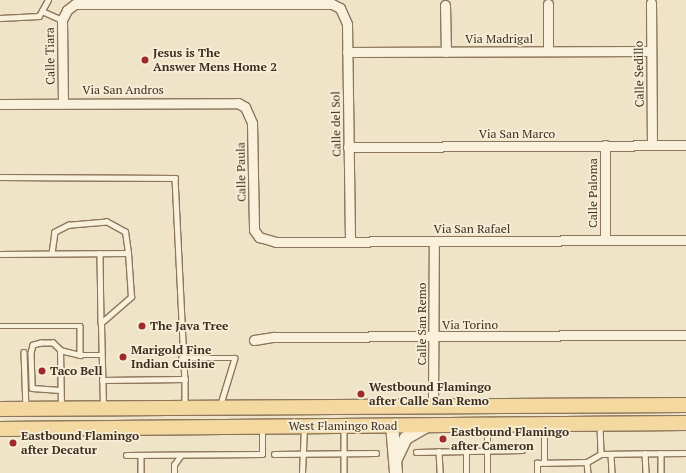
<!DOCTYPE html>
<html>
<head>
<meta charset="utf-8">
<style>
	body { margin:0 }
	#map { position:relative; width:686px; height:473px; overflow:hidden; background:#f0e4c8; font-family:"PT Serif",serif }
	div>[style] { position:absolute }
	.roads { filter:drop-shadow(1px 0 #8d765c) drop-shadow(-1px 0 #8d765c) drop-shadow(0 1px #8d765c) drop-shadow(0 -1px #8d765c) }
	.lane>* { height:4.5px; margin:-2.25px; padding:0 2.25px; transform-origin:2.25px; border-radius:2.25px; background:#faf1dc }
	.street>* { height:9px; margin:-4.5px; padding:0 4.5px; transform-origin:4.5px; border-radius:4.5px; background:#faf1dc }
	.secondary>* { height:12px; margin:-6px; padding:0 6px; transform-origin:6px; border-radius:6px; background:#faf1dc }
	.primary>* { height:14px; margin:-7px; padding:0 7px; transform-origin:7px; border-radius:7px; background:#f3d9a0 }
	.dots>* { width:11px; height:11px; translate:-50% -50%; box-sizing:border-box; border:2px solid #f7eed8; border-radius:50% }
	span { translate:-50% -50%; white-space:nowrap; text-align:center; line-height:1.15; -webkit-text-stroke:3.5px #f7eed8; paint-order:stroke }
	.street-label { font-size:12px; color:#3d2e20 }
	.poi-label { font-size:12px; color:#3d2e20; font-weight:700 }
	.left { translate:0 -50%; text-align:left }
</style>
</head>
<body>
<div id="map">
	<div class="roads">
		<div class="lane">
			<div style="left:42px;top:11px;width:22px;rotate:24deg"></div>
			<div style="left:0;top:18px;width:39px;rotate:-3deg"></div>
			<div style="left:39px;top:16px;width:18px;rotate:-61deg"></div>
			<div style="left:0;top:177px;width:175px;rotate:0.3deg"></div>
			<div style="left:175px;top:178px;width:201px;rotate:87.2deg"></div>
			<div style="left:100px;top:253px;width:70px;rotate:89.2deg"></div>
			<div style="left:0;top:254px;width:128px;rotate:-0.4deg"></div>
			<div style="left:128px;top:253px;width:21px;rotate:-98deg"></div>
			<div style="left:125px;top:232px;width:21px;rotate:-151deg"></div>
			<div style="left:107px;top:222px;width:38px;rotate:175deg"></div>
			<div style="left:69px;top:225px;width:16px;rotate:153deg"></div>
			<div style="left:55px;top:232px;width:21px;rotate:98deg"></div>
			<div style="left:0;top:326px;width:80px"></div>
			<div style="left:80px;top:326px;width:29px;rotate:90deg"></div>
			<div style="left:80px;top:355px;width:22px"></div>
			<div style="left:60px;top:350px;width:10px;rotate:-135deg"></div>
			<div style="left:53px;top:343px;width:12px;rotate:180deg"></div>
			<div style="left:41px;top:343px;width:8px;rotate:166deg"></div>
			<div style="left:33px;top:345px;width:8px;rotate:104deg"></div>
			<div style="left:31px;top:353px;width:35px;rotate:88deg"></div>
			<div style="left:32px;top:388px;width:28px;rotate:4deg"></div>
			<div style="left:24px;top:352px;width:56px;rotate:88deg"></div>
			<div style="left:181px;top:358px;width:54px"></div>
			<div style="left:235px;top:358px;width:51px;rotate:107deg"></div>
			<div style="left:102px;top:380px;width:83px;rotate:-0.7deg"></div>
			<div style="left:185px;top:379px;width:28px;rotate:90deg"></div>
			<div style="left:103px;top:406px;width:83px;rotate:-91.4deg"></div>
			<div style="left:101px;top:323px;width:40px;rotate:-41deg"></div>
			<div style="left:131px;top:297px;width:44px;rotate:-93.9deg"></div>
			<div style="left:61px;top:407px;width:57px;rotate:-91deg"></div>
			<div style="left:60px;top:350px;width:21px;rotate:14deg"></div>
			<div style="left:600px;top:425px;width:29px;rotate:88deg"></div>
			<div style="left:344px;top:427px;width:46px;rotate:90deg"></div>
			<div style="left:439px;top:451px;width:22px;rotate:87deg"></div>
			<div style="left:416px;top:452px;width:106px;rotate:-1.1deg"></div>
			<div style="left:645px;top:453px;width:20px;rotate:87deg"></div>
			<div style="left:661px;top:453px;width:20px;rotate:90deg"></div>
			<div style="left:274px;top:454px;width:102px;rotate:-0.6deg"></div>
			<div style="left:611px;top:454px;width:19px;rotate:87deg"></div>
			<div style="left:126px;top:455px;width:136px;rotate:-0.4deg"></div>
			<div style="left:262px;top:454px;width:26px;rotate:-90deg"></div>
			<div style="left:141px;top:455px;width:18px;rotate:90deg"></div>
			<div style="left:544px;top:462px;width:36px;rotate:-90deg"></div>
			<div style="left:587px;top:462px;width:11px;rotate:85deg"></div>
			<div style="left:174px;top:473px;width:8px;rotate:-90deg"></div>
			<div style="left:174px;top:465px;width:12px;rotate:-55deg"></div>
			<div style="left:302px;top:473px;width:46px;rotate:-87.5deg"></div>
			<div style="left:466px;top:473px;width:22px;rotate:-90deg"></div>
			<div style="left:487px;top:473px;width:46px;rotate:-90deg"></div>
			<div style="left:537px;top:473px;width:10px;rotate:-90deg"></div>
			<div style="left:537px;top:463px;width:50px;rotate:-1.1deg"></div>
			<div style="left:587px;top:462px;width:16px;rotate:-30deg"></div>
			<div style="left:601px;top:454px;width:85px;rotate:-0.7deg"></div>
		</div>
		<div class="street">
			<div style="left:651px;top:3px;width:142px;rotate:89.6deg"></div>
			<div style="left:548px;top:4px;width:47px;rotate:90deg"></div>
			<div style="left:445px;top:5px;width:47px;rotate:88.8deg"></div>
			<div style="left:347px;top:52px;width:304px;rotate:-0.2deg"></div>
			<div style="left:63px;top:103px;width:83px;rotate:-90.7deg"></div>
			<div style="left:62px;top:20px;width:11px;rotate:-63deg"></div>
			<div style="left:67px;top:10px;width:10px;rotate:-37deg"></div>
			<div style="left:75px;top:4px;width:257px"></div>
			<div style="left:332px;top:4px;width:9px;rotate:27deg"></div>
			<div style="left:340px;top:8px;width:17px;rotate:66deg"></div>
			<div style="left:347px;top:24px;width:218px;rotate:89.2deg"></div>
			<div style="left:0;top:104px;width:238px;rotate:-0.2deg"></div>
			<div style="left:238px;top:103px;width:8px;rotate:30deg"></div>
			<div style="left:245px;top:107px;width:17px;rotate:66deg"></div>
			<div style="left:252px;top:123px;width:107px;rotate:88.9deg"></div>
			<div style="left:254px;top:230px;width:9px;rotate:54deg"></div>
			<div style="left:259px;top:237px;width:18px;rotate:16deg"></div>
			<div style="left:276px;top:242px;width:410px;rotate:-0.3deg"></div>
			<div style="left:605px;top:145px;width:95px;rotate:90deg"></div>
			<div style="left:348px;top:147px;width:338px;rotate:-0.3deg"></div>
			<div style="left:254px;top:340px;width:20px;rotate:-9deg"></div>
			<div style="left:274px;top:337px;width:412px;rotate:-0.3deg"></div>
			<div style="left:433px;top:407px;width:166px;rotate:-89.7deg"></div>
		</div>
		<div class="secondary">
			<div style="left:392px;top:425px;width:48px;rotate:85.2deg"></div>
			<div style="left:396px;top:459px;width:23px;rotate:-65deg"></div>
			<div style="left:406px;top:438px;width:24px;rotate:-30deg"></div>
		</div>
		<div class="primary">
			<div style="left:0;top:409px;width:686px;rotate:-0.33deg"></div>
			<div style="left:0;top:429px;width:686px;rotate:-0.5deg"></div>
		</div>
	</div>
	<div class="dots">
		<div style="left:145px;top:60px;background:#9e2a2b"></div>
		<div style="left:142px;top:326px;background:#9e2a2b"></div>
		<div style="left:123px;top:357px;background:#9e2a2b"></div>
		<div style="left:42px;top:371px;background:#9e2a2b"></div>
		<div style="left:361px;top:394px;background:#9e2a2b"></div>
		<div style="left:443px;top:439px;background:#9e2a2b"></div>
		<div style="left:13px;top:443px;background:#9e2a2b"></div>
	</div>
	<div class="street-label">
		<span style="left:499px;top:39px">Via Madrigal</span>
		<span style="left:50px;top:56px;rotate:-91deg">Calle Tiara</span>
		<span style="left:639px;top:74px;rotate:-91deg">Calle Sedillo</span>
		<span style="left:123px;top:90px">Via San Andros</span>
		<span style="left:336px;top:124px;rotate:-91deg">Calle del Sol</span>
		<span style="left:517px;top:134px">Via San Marco</span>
		<span style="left:241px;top:172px;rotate:-91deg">Calle Paula</span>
		<span style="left:593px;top:193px;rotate:-90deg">Calle Paloma</span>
		<span style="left:472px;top:229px">Via San Rafael</span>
		<span style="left:422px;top:324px;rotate:-90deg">Calle San Remo</span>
		<span style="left:470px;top:325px">Via Torino</span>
		<span style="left:343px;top:426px">West Flamingo Road</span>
	</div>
	<div class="poi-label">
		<span class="left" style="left:153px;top:60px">Jesus is The<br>Answer Mens Home 2</span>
		<span class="left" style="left:150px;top:326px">The Java Tree</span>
		<span class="left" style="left:131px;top:357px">Marigold Fine<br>Indian Cuisine</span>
		<span class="left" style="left:50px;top:371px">Taco Bell</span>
		<span class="left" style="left:369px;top:394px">Westbound Flamingo<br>after Calle San Remo</span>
		<span class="left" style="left:451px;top:439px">Eastbound Flamingo<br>after Cameron</span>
		<span class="left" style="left:21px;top:443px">Eastbound Flamingo<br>after Decatur</span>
	</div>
</div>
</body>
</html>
